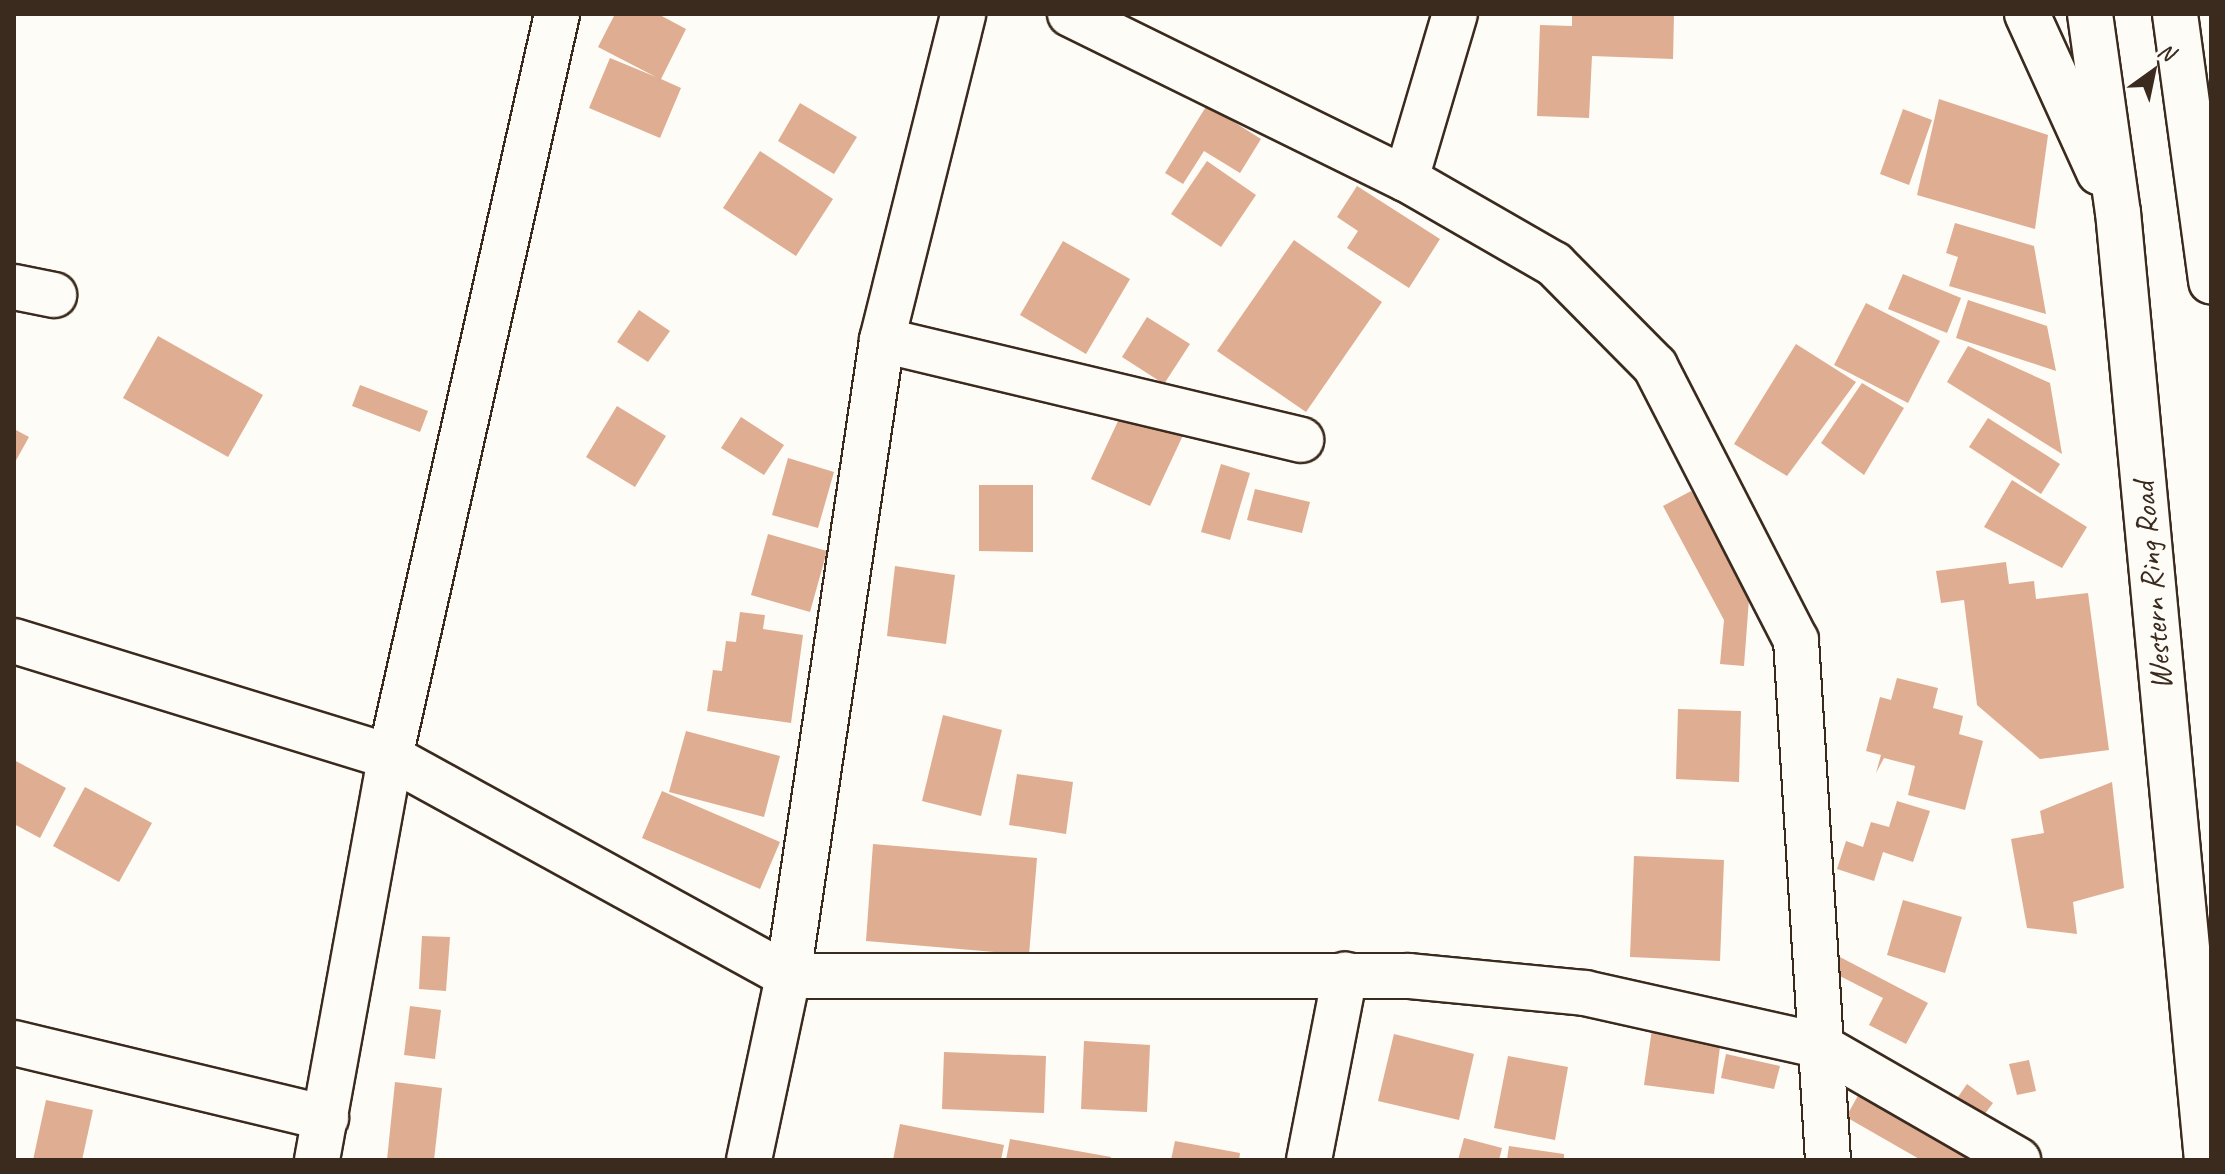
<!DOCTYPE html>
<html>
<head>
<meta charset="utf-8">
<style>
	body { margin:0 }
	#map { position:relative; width:2225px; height:1174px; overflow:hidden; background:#fdfcf7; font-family:Caveat,sans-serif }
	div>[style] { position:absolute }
	.building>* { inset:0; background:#dfad91 }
	.roads { filter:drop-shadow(2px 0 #3b2a1e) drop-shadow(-2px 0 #3b2a1e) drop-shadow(0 2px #3b2a1e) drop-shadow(0 -2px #3b2a1e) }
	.minor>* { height:44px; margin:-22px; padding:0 22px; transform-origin:22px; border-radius:22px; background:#fdfcf7 }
	.major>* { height:44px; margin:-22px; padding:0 22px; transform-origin:22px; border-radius:22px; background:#fdfcf7 }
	span { translate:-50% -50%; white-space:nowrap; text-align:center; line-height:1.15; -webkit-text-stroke:8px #fdfcf7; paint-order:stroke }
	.street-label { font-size:32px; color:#3b2a1e }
	.frame { position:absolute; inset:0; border:16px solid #3b2a1e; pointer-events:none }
	.north { position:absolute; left:2113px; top:32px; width:80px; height:80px; -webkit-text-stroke:6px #fdfcf7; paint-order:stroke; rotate:33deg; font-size:22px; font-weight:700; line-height:32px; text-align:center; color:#3b2a1e }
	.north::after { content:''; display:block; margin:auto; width:28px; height:36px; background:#3b2a1e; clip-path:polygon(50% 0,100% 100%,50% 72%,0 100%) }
</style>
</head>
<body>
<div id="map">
	<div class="building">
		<div style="clip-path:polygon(615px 14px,658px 14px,686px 29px,661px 79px,681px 88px,660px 138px,589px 108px,610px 58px,656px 77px,598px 47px)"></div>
		<div style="clip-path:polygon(1572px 14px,1674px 14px,1673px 59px,1592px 56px,1589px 118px,1537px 116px,1540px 25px,1572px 26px)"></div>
		<div style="clip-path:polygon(1939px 99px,2048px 135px,2035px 229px,1917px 195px)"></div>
		<div style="clip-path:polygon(800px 103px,857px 137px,834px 174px,778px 141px)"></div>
		<div style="clip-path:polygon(1207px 105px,1261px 139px,1240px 173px,1204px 151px,1183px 184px,1165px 173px)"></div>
		<div style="clip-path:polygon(1903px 109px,1932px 120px,1909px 185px,1880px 174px)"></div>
		<div style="clip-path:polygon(760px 151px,833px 199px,796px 256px,723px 208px)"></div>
		<div style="clip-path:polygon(1207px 161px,1256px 195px,1221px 247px,1171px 214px)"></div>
		<div style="clip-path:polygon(1357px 186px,1440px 239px,1409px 288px,1347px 248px,1358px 231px,1337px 217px)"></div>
		<div style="clip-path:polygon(1955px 223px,2034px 246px,2046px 314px,1949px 286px,1958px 257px,1946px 253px)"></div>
		<div style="clip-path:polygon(1294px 240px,1382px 302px,1306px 412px,1217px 351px)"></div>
		<div style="clip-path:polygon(1063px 241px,1130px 279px,1086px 354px,1020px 315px)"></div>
		<div style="clip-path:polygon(1903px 274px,1961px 298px,1947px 333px,1888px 309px)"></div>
		<div style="clip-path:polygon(1968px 300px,2047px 326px,2056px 371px,1956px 338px)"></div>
		<div style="clip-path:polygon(1866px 303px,1940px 341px,1908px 403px,1834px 365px)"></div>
		<div style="clip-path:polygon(639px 310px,670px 331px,648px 362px,617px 342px)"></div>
		<div style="clip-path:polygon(1147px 317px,1190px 344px,1164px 384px,1122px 357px)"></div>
		<div style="clip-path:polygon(158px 336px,263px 395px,228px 457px,123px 398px)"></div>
		<div style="clip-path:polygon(1796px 344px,1856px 382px,1787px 476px,1734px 444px)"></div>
		<div style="clip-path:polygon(1968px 346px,2050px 383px,2062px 454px,1947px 382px)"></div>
		<div style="clip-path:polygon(1862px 383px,1904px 408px,1864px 475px,1821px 443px)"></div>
		<div style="clip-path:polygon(360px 385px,428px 411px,420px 432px,352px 406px)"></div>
		<div style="clip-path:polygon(1126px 404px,1185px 431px,1150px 506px,1091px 479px)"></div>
		<div style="clip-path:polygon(617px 406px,666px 436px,635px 487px,586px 457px)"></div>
		<div style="clip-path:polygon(741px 417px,784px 445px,764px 475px,721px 448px)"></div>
		<div style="clip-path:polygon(1988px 418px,2060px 464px,2041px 494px,1969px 447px)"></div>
		<div style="clip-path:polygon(14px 429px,29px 437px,14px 464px)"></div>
		<div style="clip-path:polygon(788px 458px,834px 472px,818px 528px,772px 515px)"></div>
		<div style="clip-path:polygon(1221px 464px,1250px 473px,1230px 540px,1201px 532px)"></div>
		<div style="clip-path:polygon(2012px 480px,2087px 527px,2062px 568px,1984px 527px)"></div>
		<div style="clip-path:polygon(979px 485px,1033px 485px,1033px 552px,979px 551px)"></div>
		<div style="clip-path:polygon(1255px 489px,1310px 502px,1302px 533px,1247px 520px)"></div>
		<div style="clip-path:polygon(1691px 491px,1731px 554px,1749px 599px,1744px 666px,1720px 664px,1724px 620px,1663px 506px)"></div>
		<div style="clip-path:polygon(768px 534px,827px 551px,810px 612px,751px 595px)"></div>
		<div style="clip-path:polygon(2006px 562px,2009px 584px,2034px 581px,2036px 599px,2088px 593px,2109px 750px,2040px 759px,1977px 705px,1964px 600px,1941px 603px,1936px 571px)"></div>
		<div style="clip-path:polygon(895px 566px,955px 575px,946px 644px,887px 636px)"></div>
		<div style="clip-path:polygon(740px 612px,765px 615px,763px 629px,803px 635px,791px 723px,707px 711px,713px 670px,722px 671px,726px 641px,736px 642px)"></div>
		<div style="clip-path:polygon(1897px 678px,1938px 688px,1933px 708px,1963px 716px,1959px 734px,1983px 741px,1965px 810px,1908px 795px,1915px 766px,1884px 758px,1876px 773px,1881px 755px,1866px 751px,1880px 697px,1891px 700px)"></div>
		<div style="clip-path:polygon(1678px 709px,1741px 711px,1739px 782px,1676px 779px)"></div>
		<div style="clip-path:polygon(943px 715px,1002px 730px,981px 816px,922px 801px)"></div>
		<div style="clip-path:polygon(686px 731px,780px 756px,764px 817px,669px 792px)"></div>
		<div style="clip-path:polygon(14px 760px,66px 788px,40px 838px,14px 824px)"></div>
		<div style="clip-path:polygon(1017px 774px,1073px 782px,1066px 834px,1009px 825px)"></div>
		<div style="clip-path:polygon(2112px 782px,2124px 888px,2073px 902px,2077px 934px,2027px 928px,2011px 839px,2044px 833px,2040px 811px)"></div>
		<div style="clip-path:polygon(85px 787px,152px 823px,119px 882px,53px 846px)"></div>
		<div style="clip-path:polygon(662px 791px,780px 842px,760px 889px,642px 838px)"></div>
		<div style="clip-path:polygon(1897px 801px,1930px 811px,1913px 862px,1883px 852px,1874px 881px,1837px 869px,1846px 841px,1863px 847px,1871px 822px,1889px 827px)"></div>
		<div style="clip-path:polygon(873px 844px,1037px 858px,1029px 955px,866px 941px)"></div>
		<div style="clip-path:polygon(1634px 856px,1724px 860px,1720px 961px,1630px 957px)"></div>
		<div style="clip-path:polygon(1903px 900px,1962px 917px,1945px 973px,1887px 955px)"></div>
		<div style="clip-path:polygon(422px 936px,450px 937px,446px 991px,419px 989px)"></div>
		<div style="clip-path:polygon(1838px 956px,1928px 1003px,1906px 1044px,1869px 1025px,1883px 998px,1830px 971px)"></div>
		<div style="clip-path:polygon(410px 1006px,441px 1010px,435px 1059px,404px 1055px)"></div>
		<div style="clip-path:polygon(1653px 1022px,1722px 1031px,1714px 1094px,1644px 1085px)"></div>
		<div style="clip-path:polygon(1394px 1034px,1474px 1054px,1459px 1120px,1378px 1101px)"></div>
		<div style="clip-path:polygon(1084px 1041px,1150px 1045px,1147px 1112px,1081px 1109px)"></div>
		<div style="clip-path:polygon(944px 1052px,1046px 1056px,1044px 1113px,942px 1109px)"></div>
		<div style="clip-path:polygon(1726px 1054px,1780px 1066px,1774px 1089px,1721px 1078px)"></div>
		<div style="clip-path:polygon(1508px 1056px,1568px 1067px,1555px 1140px,1494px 1128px)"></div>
		<div style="clip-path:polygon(2029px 1060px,2036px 1091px,2017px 1095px,2009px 1064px)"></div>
		<div style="clip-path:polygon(395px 1082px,442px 1088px,434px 1160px,387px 1160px)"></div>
		<div style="clip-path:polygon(1967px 1084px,1993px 1103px,1984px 1115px,1958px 1097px)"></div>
		<div style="clip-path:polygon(1864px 1085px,1995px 1160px,1921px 1160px,1846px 1117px)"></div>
		<div style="clip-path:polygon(46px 1100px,93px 1110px,82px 1160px,33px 1160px)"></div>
		<div style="clip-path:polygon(900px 1124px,1004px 1145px,1001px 1160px,893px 1160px)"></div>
		<div style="clip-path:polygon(1464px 1138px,1502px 1148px,1499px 1160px,1458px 1160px)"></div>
		<div style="clip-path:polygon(1010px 1139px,1111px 1157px,1110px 1160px,1006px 1160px)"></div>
		<div style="clip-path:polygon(1175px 1141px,1240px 1153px,1239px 1160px,1171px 1160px)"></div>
		<div style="clip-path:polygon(1509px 1146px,1564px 1154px,1564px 1160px,1507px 1160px)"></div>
	</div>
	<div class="roads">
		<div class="minor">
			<div style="left:1070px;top:14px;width:374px;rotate:26.2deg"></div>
			<div style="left:1406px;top:179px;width:171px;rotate:29.9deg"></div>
			<div style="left:1554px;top:264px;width:144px;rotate:45.3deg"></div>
			<div style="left:1655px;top:366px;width:308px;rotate:62.8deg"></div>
			<div style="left:1796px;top:640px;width:521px;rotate:86.48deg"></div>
			<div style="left:1406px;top:179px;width:172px;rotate:-73.5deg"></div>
			<div style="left:14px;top:287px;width:41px;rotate:11.3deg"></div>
			<div style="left:882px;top:340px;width:431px;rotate:13.4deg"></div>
			<div style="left:14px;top:641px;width:393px;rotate:17.1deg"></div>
			<div style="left:390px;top:757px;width:454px;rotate:28.8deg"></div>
			<div style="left:788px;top:976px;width:621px"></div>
			<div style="left:1409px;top:976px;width:177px;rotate:5.5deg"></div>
			<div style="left:1585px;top:993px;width:239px;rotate:12.6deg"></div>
			<div style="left:1818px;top:1045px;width:231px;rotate:29.9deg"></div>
			<div style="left:14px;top:1043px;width:321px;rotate:13.5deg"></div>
			<div style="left:317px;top:1160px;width:410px;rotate:-79.7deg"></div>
			<div style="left:390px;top:757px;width:762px;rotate:-77.33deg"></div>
			<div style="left:749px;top:1160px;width:188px;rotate:-78deg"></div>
			<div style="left:788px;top:976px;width:643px;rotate:-81.59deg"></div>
			<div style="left:882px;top:340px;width:336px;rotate:-76deg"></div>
			<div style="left:1309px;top:1160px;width:189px;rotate:-79deg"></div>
		</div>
		<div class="major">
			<div style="left:2027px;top:14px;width:174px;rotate:65.5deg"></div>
			<div style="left:2090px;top:14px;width:200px;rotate:82deg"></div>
			<div style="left:2118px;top:212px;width:952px;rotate:84.64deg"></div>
			<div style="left:2175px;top:14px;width:270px;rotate:82.3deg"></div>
		</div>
	</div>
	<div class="street-label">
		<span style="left:2153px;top:586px;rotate:-95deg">Western Ring Road</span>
	</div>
	<div class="frame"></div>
	<div class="north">N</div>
</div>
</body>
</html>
